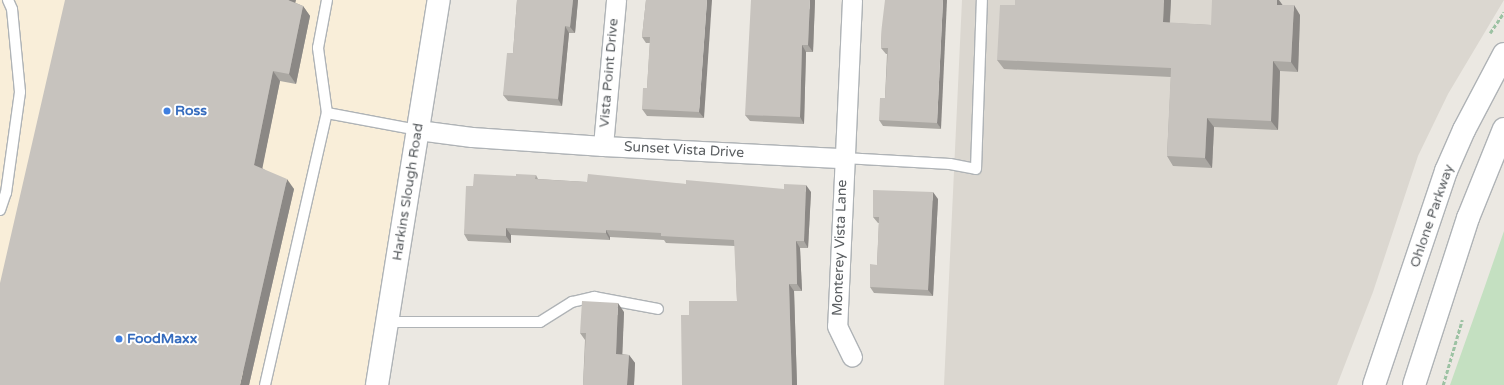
<!DOCTYPE html>
<html>
<head>
<meta charset="utf-8">
<style>
	body { margin:0 }
	#map { position:relative; width:1504px; height:385px; overflow:hidden; background:#ebe8e2; font-family:"Varela Round",sans-serif }
	div>[style] { position:absolute }
	.commercial>* { inset:0; background:#f9eed9 }
	.education>* { inset:0; background:#dbd7d0 }
	.green>* { inset:0; background:#c4e0c1 }
	.path>* { height:2.5px; margin-top:-1.25px; transform-origin:0; background:repeating-linear-gradient(90deg,#9cc2a3 0 4px,transparent 0 6px) }
	.roads { filter:drop-shadow(1px 0 #afb3b6) drop-shadow(-1px 0 #afb3b6) drop-shadow(0 1px #afb3b6) drop-shadow(0 -1px #afb3b6) }
	.service>* { height:10px; margin:-5px; padding:0 5px; transform-origin:5px; border-radius:5px; background:#fff }
	.minor>* { height:19px; margin:-9.5px; padding:0 9.5px; transform-origin:9.5px; border-radius:9.5px; background:#fff }
	.tertiary>* { height:22px; margin:-11px; padding:0 11px; transform-origin:11px; border-radius:11px; background:#fff }
	.secondary>* { height:22px; margin:-11px; padding:0 11px; transform-origin:11px; border-radius:11px; background:#fff }
	.wall>* { inset:0; background:#aba8a3 }
	.shaded-wall>* { inset:0; background:#8b8885 }
	.building>* { inset:0; background:#c7c3be }
	.dots>* { width:11px; height:11px; translate:-50% -50%; box-sizing:border-box; border:2px solid #fff; border-radius:50% }
	span { translate:-50% -50%; white-space:nowrap; text-align:center; line-height:1.15; -webkit-text-stroke:4px #fff; paint-order:stroke }
	.street-label { font-size:14px; color:#5a5e61 }
	.shop-label { font-size:14px; color:#366cbe; font-weight:700 }
	.left { translate:0 -50%; text-align:left }
</style>
</head>
<body>
<div id="map">
	<div class="commercial">
		<div style="clip-path:polygon(0 0,439px 0,377px 385px,0 385px)"></div>
	</div>
	<div class="education">
		<div style="clip-path:polygon(962px 0,1504px 0,1448px 94px,1418px 156px,1373px 292px,1337px 385px,944px 385px)"></div>
	</div>
	<div class="green">
		<div style="clip-path:polygon(1504px 231px,1504px 385px,1450px 385px,1485px 286px)"></div>
	</div>
	<div class="path">
		<div style="left:1490px;top:33px;width:25px;rotate:-56deg"></div>
		<div style="left:1443px;top:385px;width:68px;rotate:-73.7deg"></div>
	</div>
	<div class="roads">
		<div class="service">
			<div style="left:327px;top:113px;width:93px;rotate:10.6deg"></div>
			<div style="left:844px;top:158px;width:106px;rotate:3.2deg"></div>
			<div style="left:950px;top:164px;width:26px;rotate:11deg"></div>
			<div style="left:976px;top:169px;width:169px;rotate:-88deg"></div>
			<div style="left:0;top:210px;width:18px;rotate:-71deg"></div>
			<div style="left:6px;top:193px;width:102px;rotate:-82.1deg"></div>
			<div style="left:20px;top:92px;width:83px;rotate:-95.5deg"></div>
			<div style="left:12px;top:9px;width:10px;rotate:-114deg"></div>
			<div style="left:387px;top:322px;width:153px"></div>
			<div style="left:540px;top:322px;width:38px;rotate:-32deg"></div>
			<div style="left:572px;top:302px;width:23px;rotate:-13deg"></div>
			<div style="left:594px;top:297px;width:65px;rotate:10.6deg"></div>
			<div style="left:265px;top:385px;width:279px;rotate:-77.2deg"></div>
			<div style="left:327px;top:113px;width:66px;rotate:-97.9deg"></div>
			<div style="left:318px;top:48px;width:49px;rotate:-79.4deg"></div>
		</div>
		<div class="minor">
			<div style="left:852px;top:0;width:326px;rotate:92.6deg"></div>
			<div style="left:837px;top:326px;width:34px;rotate:64deg"></div>
			<div style="left:418px;top:130px;width:54px;rotate:7.4deg"></div>
			<div style="left:472px;top:137px;width:131px;rotate:3.9deg"></div>
			<div style="left:603px;top:146px;width:241px;rotate:2.9deg"></div>
			<div style="left:603px;top:146px;width:147px;rotate:-84.9deg"></div>
		</div>
		<div class="tertiary">
			<div style="left:1374px;top:385px;width:226px;rotate:-71.4deg"></div>
			<div style="left:1446px;top:171px;width:45px;rotate:-66.3deg"></div>
			<div style="left:1464px;top:130px;width:86px;rotate:-62.2deg"></div>
			<div style="left:1414px;top:385px;width:176px;rotate:-72.1deg"></div>
			<div style="left:1468px;top:218px;width:96px;rotate:-68deg"></div>
		</div>
		<div class="secondary">
			<div style="left:377px;top:385px;width:390px;rotate:-80.9deg"></div>
		</div>
	</div>
	<div class="wall">
		<div style="clip-path:polygon(65px 0,296px 3px,303px 6px,310px 16px,296px 84px,280px 81px,262px 168px,294px 189px,249px 385px)"></div>
		<div style="clip-path:polygon(517px 0,578px 0,575px 33px,569px 33px,562px 106px,508px 101px,503px 95px,513px 53px)"></div>
		<div style="clip-path:polygon(646px 0,704px 118px,647px 116px,642px 109px,647px 88px,650px 43px,646px 43px,642px 37px)"></div>
		<div style="clip-path:polygon(815px 0,813px 52px,806px 52px,804px 124px,750px 121px,745px 115px)"></div>
		<div style="clip-path:polygon(1171px 0,1170px 23px,1211px 25px,1282px 5px,1300px 15px,1298px 72px,1280px 71px,1278px 130px,1214px 127px,1212px 168px,1173px 166px,1167px 156px,1171px 77px,1004px 69px,997px 60px)"></div>
		<div style="clip-path:polygon(882px 25px,941px 129px,883px 126px,879px 120px,885px 98px,887px 54px,886px 54px,881px 48px)"></div>
		<div style="clip-path:polygon(536px 175px,538px 179px,587px 182px,686px 184px,811px 192px,808px 248px,800px 248px,802px 291px,794px 291px,797px 385px,682px 385px,689px 315px,737px 301px,735px 246px,666px 243px,664px 240px,610px 237px,610px 240px,511px 235px,511px 243px,468px 241px,464px 234px,473px 186px,516px 176px)"></div>
		<div style="clip-path:polygon(938px 199px,933px 296px,874px 293px,870px 287px,877px 265px,879px 223px,878px 223px,873px 217px)"></div>
		<div style="clip-path:polygon(624px 312px,622px 354px,629px 355px,635px 363px,634px 385px,583px 385px,585px 340px,580px 333px)"></div>
	</div>
	<div class="shaded-wall">
		<div style="clip-path:polygon(288px 0,296px 0,294px 9px)"></div>
		<div style="clip-path:polygon(573px 0,578px 0,575px 33px,570px 27px)"></div>
		<div style="clip-path:polygon(707px 0,712px 0,704px 118px,699px 112px)"></div>
		<div style="clip-path:polygon(810px 0,815px 0,813px 52px,808px 45px)"></div>
		<div style="clip-path:polygon(943px 0,947px 0,941px 129px,937px 123px)"></div>
		<div style="clip-path:polygon(1164px 0,1171px 0,1169px 32px,1163px 22px)"></div>
		<div style="clip-path:polygon(1277px 0,1279px 0,1284px 7px,1277px 5px)"></div>
		<div style="clip-path:polygon(1294px 5px,1300px 15px,1298px 72px,1291px 62px)"></div>
		<div style="clip-path:polygon(303px 6px,310px 16px,296px 84px,289px 74px)"></div>
		<div style="clip-path:polygon(565px 26px,569px 33px,562px 106px,558px 99px)"></div>
		<div style="clip-path:polygon(802px 45px,806px 52px,804px 124px,800px 117px)"></div>
		<div style="clip-path:polygon(1273px 61px,1280px 71px,1278px 130px,1271px 121px)"></div>
		<div style="clip-path:polygon(273px 71px,280px 81px,261px 175px,254px 165px)"></div>
		<div style="clip-path:polygon(1207px 118px,1214px 127px,1212px 168px,1205px 158px)"></div>
		<div style="clip-path:polygon(287px 179px,294px 189px,249px 385px,240px 385px)"></div>
		<div style="clip-path:polygon(806px 185px,811px 192px,808px 248px,804px 241px)"></div>
		<div style="clip-path:polygon(933px 192px,938px 199px,933px 296px,928px 290px)"></div>
		<div style="clip-path:polygon(506px 228px,511px 235px,511px 243px,506px 236px)"></div>
		<div style="clip-path:polygon(606px 230px,610px 237px,610px 240px,606px 233px)"></div>
		<div style="clip-path:polygon(796px 241px,800px 248px,802px 291px,797px 284px)"></div>
		<div style="clip-path:polygon(789px 284px,794px 291px,797px 385px,792px 385px)"></div>
		<div style="clip-path:polygon(618px 303px,624px 312px,622px 363px,616px 354px)"></div>
		<div style="clip-path:polygon(629px 355px,635px 363px,634px 385px,627px 385px)"></div>
	</div>
	<div class="building">
		<div style="clip-path:polygon(65px 0,288px 0,303px 6px,289px 74px,273px 71px,254px 165px,287px 179px,240px 385px,0 385px,0 283px)"></div>
		<div style="clip-path:polygon(517px 0,573px 0,570px 27px,565px 26px,558px 99px,503px 95px,507px 53px,513px 53px)"></div>
		<div style="clip-path:polygon(646px 0,707px 0,699px 112px,642px 109px,643px 88px,647px 88px,650px 37px,642px 37px)"></div>
		<div style="clip-path:polygon(751px 0,810px 0,808px 45px,802px 45px,800px 117px,745px 115px)"></div>
		<div style="clip-path:polygon(885px 0,943px 0,937px 123px,879px 120px,880px 98px,885px 98px,888px 48px,881px 48px,882px 25px)"></div>
		<div style="clip-path:polygon(1015px 0,1164px 0,1163px 22px,1211px 25px,1212px 0,1277px 0,1277px 5px,1294px 5px,1291px 62px,1273px 61px,1271px 121px,1207px 118px,1205px 158px,1167px 156px,1171px 68px,997px 60px,1000px 5px,1015px 5px)"></div>
		<div style="clip-path:polygon(474px 174px,516px 176px,516px 174px,536px 175px,535px 179px,587px 182px,588px 174px,686px 184px,686px 180px,784px 189px,784px 184px,806px 185px,804px 241px,796px 241px,797px 284px,789px 284px,792px 385px,682px 385px,681px 315px,689px 315px,689px 301px,737px 301px,734px 240px,661px 236px,661px 233px,606px 230px,606px 233px,506px 228px,506px 236px,464px 234px,466px 186px,473px 186px)"></div>
		<div style="clip-path:polygon(873px 190px,933px 192px,928px 290px,870px 287px,870px 264px,877px 265px,879px 217px,873px 217px)"></div>
		<div style="clip-path:polygon(582px 301px,618px 303px,616px 354px,629px 355px,627px 385px,583px 385px,586px 333px,580px 333px)"></div>
	</div>
	<div class="dots">
		<div style="left:167px;top:111px;background:#3f7fe0"></div>
		<div style="left:119px;top:339px;background:#3f7fe0"></div>
	</div>
	<div class="street-label">
		<span style="left:609px;top:73px;rotate:-85deg">Vista Point Drive</span>
		<span style="left:684px;top:150px;rotate:3deg">Sunset Vista Drive</span>
		<span style="left:408px;top:192px;rotate:-81deg">Harkins Slough Road</span>
		<span style="left:1432px;top:216px;rotate:-71deg">Ohlone Parkway</span>
		<span style="left:840px;top:248px;rotate:-88deg">Monterey Vista Lane</span>
	</div>
	<div class="shop-label">
		<span class="left" style="left:175px;top:111px">Ross</span>
		<span class="left" style="left:127px;top:339px">FoodMaxx</span>
	</div>
</div>
</body>
</html>
